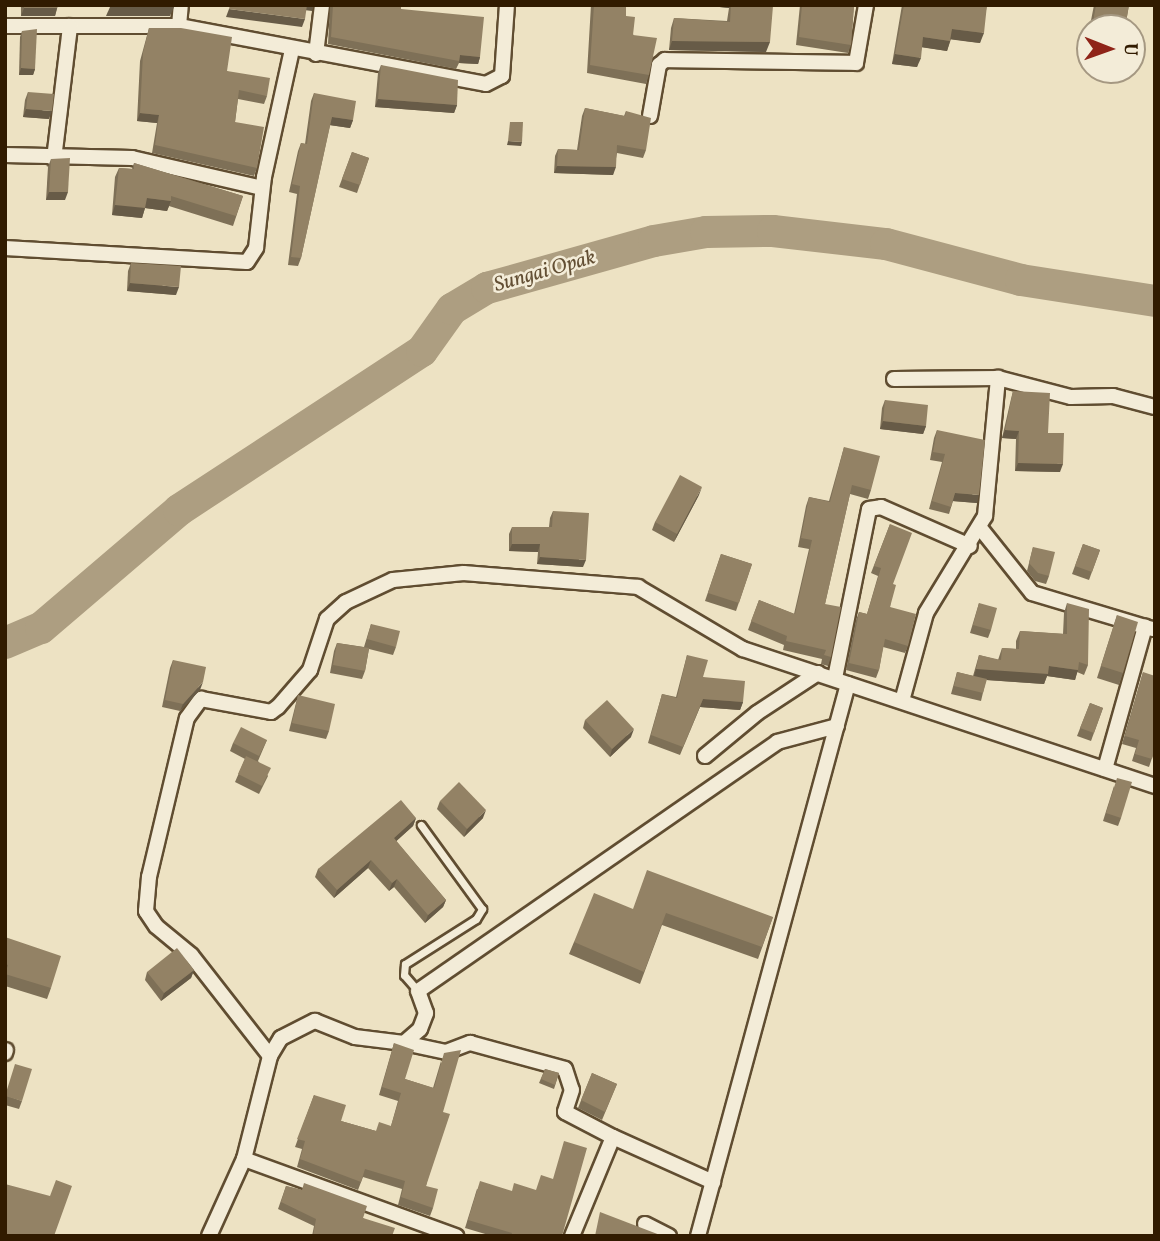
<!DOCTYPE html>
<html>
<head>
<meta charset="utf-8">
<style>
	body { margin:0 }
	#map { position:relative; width:1160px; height:1241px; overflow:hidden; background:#ede2c3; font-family:Vollkorn,serif }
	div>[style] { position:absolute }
	.river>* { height:32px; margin:-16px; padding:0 16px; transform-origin:16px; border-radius:16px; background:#ad9e81 }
	.roads { filter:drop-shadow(2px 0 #604d31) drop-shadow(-2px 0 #604d31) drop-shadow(0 2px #604d31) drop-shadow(0 -2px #604d31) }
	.lane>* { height:7px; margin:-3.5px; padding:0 3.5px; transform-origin:3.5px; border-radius:3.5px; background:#f3ecd8 }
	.street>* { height:14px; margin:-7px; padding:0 7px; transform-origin:7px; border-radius:7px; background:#f3ecd8 }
	.wall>* { inset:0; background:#7e7057 }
	.shaded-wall>* { inset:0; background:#675b47 }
	.building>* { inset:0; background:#938265 }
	span { translate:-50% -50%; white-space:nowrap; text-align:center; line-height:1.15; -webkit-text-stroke:5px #f3ecd8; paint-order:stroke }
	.water-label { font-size:21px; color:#634f34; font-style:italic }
	.frame { position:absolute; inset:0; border:7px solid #311b00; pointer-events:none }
	.north { position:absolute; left:1076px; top:14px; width:70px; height:70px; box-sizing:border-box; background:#f3ecd8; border:2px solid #a59882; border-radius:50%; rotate:91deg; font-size:19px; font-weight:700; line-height:28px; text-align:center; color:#311b00 }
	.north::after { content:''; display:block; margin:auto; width:24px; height:32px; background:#8f2418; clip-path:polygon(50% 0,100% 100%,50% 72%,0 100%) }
</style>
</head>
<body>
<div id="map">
	<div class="river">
		<div style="left:5px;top:643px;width:39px;rotate:-23deg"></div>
		<div style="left:41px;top:628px;width:182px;rotate:-40.5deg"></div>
		<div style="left:179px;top:510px;width:290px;rotate:-33.2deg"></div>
		<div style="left:422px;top:351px;width:52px;rotate:-54.5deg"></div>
		<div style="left:452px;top:309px;width:41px;rotate:-31deg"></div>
		<div style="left:487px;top:288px;width:173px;rotate:-15.7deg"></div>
		<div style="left:654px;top:241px;width:53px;rotate:-9.8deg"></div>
		<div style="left:706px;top:232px;width:67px;rotate:-0.9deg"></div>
		<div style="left:773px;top:231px;width:114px;rotate:6.6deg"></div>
		<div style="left:886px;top:244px;width:140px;rotate:14.9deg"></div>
		<div style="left:1021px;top:280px;width:136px;rotate:8.9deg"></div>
	</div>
	<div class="roads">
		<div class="lane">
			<div style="left:418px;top:991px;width:21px;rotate:-131deg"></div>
			<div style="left:404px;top:975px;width:11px;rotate:-85deg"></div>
			<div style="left:405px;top:964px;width:84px;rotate:-32.4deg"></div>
			<div style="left:476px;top:919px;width:12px;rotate:-59deg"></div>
			<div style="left:482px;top:909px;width:104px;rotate:-126deg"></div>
		</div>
		<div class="street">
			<div style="left:5px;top:26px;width:174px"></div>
			<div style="left:179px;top:26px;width:312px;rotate:10.7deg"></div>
			<div style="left:486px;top:84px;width:18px;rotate:-27deg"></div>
			<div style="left:502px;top:76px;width:71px;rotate:-86deg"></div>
			<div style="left:179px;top:26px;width:21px;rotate:-85deg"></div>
			<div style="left:316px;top:54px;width:49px;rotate:-83deg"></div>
			<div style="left:650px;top:116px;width:52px;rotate:-80deg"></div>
			<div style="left:659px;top:65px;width:8px;rotate:-40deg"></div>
			<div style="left:665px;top:60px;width:191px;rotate:0.9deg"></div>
			<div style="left:856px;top:63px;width:59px;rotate:-80.2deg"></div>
			<div style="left:5px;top:155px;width:127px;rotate:1.4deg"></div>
			<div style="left:132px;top:158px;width:133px;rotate:13deg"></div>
			<div style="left:54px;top:159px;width:134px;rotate:-83.1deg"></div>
			<div style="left:5px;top:248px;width:242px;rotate:3.3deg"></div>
			<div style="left:247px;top:262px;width:17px;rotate:-57deg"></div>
			<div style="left:256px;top:248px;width:71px;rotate:-83.6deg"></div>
			<div style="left:264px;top:177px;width:130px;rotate:-77.6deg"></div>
			<div style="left:894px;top:379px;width:104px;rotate:-0.6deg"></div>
			<div style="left:998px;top:378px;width:75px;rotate:14.6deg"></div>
			<div style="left:1071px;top:397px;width:42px;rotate:-1.4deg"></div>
			<div style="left:1113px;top:396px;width:43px;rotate:14.7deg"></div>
			<div style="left:981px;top:529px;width:82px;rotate:51.4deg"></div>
			<div style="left:1032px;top:593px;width:118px;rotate:16.7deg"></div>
			<div style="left:835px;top:678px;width:172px;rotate:-78.6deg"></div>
			<div style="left:869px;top:509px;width:12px;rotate:-9deg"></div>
			<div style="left:881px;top:507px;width:97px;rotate:23.7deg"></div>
			<div style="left:902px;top:701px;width:91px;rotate:-74.7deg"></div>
			<div style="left:926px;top:613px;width:114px;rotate:-58.7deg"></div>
			<div style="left:985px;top:516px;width:139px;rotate:-84.6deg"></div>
			<div style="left:705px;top:756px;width:67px;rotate:-39.6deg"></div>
			<div style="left:757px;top:713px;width:73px;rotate:-33.3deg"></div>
			<div style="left:1105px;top:769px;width:148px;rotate:-74.3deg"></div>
			<div style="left:1145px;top:627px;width:8px;rotate:14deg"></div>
			<div style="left:404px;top:1043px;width:43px;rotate:12.1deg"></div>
			<div style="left:446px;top:1052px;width:26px;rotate:-21deg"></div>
			<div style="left:470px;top:1043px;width:98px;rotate:15.3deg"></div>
			<div style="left:565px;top:1069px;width:22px;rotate:72deg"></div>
			<div style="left:572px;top:1090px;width:23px;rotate:108deg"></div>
			<div style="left:565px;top:1112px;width:54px;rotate:27.5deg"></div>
			<div style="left:5px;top:1053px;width:3px;rotate:-72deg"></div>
			<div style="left:270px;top:1056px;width:128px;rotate:-128deg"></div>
			<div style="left:191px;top:955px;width:45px;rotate:-140.4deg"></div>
			<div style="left:156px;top:926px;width:18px;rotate:-124deg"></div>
			<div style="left:146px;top:911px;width:34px;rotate:-85deg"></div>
			<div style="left:149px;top:877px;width:163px;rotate:-76.6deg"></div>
			<div style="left:187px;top:718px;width:24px;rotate:-54deg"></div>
			<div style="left:201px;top:699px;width:71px;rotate:10.5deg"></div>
			<div style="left:271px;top:712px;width:9px;rotate:-36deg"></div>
			<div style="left:278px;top:707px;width:49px;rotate:-49.1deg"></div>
			<div style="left:310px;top:670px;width:54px;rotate:-71.6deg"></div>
			<div style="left:327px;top:619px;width:25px;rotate:-42deg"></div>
			<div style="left:346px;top:602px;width:52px;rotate:-25.1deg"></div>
			<div style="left:393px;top:580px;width:71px;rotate:-5.6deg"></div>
			<div style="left:464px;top:573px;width:175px;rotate:4.6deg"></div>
			<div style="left:638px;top:587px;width:122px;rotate:30.6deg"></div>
			<div style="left:743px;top:649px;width:434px;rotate:18.4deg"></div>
			<div style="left:244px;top:1159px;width:226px;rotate:20deg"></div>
			<div style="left:645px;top:1224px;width:27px;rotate:27deg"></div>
			<div style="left:209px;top:1236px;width:85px;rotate:-65.6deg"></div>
			<div style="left:244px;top:1159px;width:106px;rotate:-75.8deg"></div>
			<div style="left:270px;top:1056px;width:21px;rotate:-59deg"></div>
			<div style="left:281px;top:1038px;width:38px;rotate:-27deg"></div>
			<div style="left:315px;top:1021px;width:43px;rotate:21.8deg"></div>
			<div style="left:355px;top:1037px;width:49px;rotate:7deg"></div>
			<div style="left:404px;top:1043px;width:21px;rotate:-41deg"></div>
			<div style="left:420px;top:1029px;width:17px;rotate:-69deg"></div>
			<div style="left:426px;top:1013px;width:23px;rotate:-110deg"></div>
			<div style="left:418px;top:991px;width:437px;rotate:-34.7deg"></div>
			<div style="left:777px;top:742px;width:62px;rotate:-14.9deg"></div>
			<div style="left:572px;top:1236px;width:107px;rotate:-67.5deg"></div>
			<div style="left:613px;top:1137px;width:110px;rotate:24.2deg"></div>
			<div style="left:698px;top:1236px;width:572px;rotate:-74.8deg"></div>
		</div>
	</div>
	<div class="wall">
		<div style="clip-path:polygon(21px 5px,58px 5px,55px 16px,21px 16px)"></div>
		<div style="clip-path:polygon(330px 5px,401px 5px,401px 9px,480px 57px,478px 64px,459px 63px,456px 69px,328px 44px)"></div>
		<div style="clip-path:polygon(591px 5px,626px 5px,626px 16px,649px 75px,646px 84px,587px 73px)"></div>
		<div style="clip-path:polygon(701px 5px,767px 5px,766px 52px,669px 50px,671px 28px,674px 18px,727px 21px,729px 8px)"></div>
		<div style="clip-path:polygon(800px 5px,854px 5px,851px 45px,848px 53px,796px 45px)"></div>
		<div style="clip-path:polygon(902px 5px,987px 5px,980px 43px,951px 39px,947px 51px,922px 47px,917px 67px,892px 64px)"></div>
		<div style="clip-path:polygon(1094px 5px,1129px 5px,1125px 28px,1090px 28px,1090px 47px,1086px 46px)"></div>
		<div style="clip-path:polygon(149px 28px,227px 71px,267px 96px,264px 104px,238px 99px,235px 122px,257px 168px,254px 176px,152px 153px,157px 123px,137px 121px,140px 61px)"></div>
		<div style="clip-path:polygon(22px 31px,35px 69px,33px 75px,19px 75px,20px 37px)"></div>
		<div style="clip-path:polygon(381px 65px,457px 105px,454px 113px,375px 107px,378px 73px)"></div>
		<div style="clip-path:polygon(28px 92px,49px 119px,23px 117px,25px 100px)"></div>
		<div style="clip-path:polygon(314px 93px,353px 120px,350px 128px,330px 125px,301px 258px,298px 266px,288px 265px,297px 194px,289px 192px,298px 151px,301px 143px,305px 144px,311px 101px)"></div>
		<div style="clip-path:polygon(585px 108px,624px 116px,626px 111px,646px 150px,643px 158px,617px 153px,613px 175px,554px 173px,555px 156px,558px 149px,577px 150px,582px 116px)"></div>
		<div style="clip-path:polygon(352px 152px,369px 158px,357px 193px,339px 187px)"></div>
		<div style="clip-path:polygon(51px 159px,65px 200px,46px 200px,48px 167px)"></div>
		<div style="clip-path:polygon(134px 163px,243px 196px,233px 226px,169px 206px,167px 211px,145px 208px,142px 218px,112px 215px,115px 177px,119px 168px,132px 169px)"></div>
		<div style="clip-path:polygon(131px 263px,176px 295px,127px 291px,128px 271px)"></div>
		<div style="clip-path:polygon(1013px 391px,1048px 433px,1060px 472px,1015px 471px,1016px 439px,1002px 438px,1011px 399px)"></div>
		<div style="clip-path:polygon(885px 400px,926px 426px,923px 434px,880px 429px,882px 408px)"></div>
		<div style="clip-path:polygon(937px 430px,977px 503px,953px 501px,949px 514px,929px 509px,942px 462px,930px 460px,934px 438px)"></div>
		<div style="clip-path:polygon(844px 447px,871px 490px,868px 499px,850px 494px,825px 604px,831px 657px,828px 666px,821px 664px,822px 659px,783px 650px,784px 645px,748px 630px,759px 600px,794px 614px,809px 549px,798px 547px,806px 506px,809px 497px,829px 501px)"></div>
		<div style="clip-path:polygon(699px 495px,674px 542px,652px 530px,655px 522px)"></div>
		<div style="clip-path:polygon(553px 511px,583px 567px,537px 564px,538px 552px,509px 551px,509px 534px,512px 527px,549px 527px,550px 518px)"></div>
		<div style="clip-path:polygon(890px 524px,893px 584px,890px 607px,908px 646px,905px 653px,883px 647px,879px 670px,876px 678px,846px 670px,856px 620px,859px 612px,867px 614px,878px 576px,871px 573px)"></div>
		<div style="clip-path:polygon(1083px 544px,1100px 550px,1089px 580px,1072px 574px)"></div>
		<div style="clip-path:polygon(1033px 547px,1049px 576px,1046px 584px,1035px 581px,1027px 571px)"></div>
		<div style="clip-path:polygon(721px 554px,752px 564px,736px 611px,705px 601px)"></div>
		<div style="clip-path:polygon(979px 603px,991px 630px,988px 638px,970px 633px)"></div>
		<div style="clip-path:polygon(1067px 603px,1088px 665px,1084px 675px,1077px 672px,1075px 680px,1047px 676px,1044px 684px,986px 680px,981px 701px,951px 694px,957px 672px,973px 676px,979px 655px,998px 660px,1002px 648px,1016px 649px,1016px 641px,1020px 631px,1063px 634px,1064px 613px)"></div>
		<div style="clip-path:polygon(1117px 615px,1123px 673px,1119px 685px,1097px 678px)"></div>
		<div style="clip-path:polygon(371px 624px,396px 647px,393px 655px,369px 649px,365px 671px,362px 679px,330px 673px,334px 651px,337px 643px,364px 647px)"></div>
		<div style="clip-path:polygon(687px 655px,703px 677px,743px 702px,740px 710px,700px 707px,680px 755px,648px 743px,662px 694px,676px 697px)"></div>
		<div style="clip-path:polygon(173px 660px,200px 690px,180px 711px,162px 707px,170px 668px)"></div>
		<div style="clip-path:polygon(1143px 672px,1155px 749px,1149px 767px,1132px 761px,1136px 748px,1122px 744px)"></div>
		<div style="clip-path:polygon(298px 695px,329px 731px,326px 739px,289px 731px)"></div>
		<div style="clip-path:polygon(1090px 703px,1103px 708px,1091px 741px,1077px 736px)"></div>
		<div style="clip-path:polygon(585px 720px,631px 737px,610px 757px,583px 728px)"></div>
		<div style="clip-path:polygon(267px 740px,258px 761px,268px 776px,259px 794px,235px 782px,245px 759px,230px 751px,233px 743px)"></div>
		<div style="clip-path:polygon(1114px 786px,1121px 818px,1118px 826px,1103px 821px)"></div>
		<div style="clip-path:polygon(440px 801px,483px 818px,464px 837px,437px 809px)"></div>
		<div style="clip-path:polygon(416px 818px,413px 826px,396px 841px,446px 900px,443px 907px,425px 923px,394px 887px,389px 891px,368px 868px,334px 898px,315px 877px,318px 869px)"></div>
		<div style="clip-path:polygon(633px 909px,773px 917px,758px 959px,662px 925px,640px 984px,569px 954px,574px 942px)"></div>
		<div style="clip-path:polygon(5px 937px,51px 988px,47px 999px,5px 986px)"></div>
		<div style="clip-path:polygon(194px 970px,191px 978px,161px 1001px,145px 980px,147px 972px)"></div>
		<div style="clip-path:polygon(394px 1043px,405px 1079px,433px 1088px,441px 1061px,443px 1112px,426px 1186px,433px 1208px,430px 1216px,398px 1205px,402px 1189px,363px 1177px,358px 1190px,297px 1167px,302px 1149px,295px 1147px,314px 1095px,341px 1121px,376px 1131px,391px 1126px,398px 1101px,379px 1095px)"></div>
		<div style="clip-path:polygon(545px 1069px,559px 1073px,554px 1089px,539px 1083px)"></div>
		<div style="clip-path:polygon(592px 1073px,617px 1084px,602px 1120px,578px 1108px)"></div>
		<div style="clip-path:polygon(5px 1095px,22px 1101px,19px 1109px,5px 1105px)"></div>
		<div style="clip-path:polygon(286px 1186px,302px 1190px,363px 1218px,392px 1236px,312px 1236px,314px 1226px,278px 1209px)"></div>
		<div style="clip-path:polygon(477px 1189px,562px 1236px,492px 1236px,465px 1228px)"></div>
	</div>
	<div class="shaded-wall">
		<div style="clip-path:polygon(87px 5px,108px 5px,107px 7px)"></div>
		<div style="clip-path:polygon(306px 5px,314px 5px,312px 11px,304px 10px)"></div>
		<div style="clip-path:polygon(701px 5px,730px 5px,729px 8px)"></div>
		<div style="clip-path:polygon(110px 7px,174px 7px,170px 16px,106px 16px)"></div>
		<div style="clip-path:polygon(24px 8px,57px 8px,55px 16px,21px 16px)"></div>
		<div style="clip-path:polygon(229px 9px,305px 19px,302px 27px,226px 17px)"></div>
		<div style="clip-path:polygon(952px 29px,984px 33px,980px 43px,948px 39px)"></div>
		<div style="clip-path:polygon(923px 37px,950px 41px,947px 51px,920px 47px)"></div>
		<div style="clip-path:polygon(672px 41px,770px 42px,766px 52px,669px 50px)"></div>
		<div style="clip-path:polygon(895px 54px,921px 58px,917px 67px,892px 64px)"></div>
		<div style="clip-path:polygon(460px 55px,480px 57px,478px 64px,459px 63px)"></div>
		<div style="clip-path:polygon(21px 68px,35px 69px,33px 75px,19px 75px)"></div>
		<div style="clip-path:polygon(378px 99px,457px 105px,454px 113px,375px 107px)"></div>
		<div style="clip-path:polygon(26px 109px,52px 111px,49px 119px,23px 117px)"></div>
		<div style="clip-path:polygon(140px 113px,159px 115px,157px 123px,137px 121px)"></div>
		<div style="clip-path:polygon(332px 117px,353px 120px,350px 128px,329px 125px)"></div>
		<div style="clip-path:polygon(508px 141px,522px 142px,521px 146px,507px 145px)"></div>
		<div style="clip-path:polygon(557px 166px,616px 167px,613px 175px,554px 173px)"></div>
		<div style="clip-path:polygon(49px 192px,68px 192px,65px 200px,46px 200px)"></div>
		<div style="clip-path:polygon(147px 198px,171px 201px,167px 211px,145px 208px,142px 218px,112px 215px,115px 205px)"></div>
		<div style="clip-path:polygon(130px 283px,179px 287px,176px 295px,127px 291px)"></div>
		<div style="clip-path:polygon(883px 421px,926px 426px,923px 434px,880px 429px)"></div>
		<div style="clip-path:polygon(1005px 430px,1019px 431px,1016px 439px,1002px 438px)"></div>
		<div style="clip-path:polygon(1018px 463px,1063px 464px,1060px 472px,1015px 471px)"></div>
		<div style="clip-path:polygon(702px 487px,699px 495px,674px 542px,677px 534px)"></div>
		<div style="clip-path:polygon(955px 493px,979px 495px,977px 503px,952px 501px)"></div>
		<div style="clip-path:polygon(512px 544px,540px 544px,538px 552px,509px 551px)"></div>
		<div style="clip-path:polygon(540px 557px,586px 560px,583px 567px,537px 564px)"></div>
		<div style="clip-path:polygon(1049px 666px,1078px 670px,1075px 680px,1047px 676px,1044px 684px,973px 679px,976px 669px)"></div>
		<div style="clip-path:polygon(203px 682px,200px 690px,180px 711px,183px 704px)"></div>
		<div style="clip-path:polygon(703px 699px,743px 702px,740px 710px,700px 707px,680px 755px)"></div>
		<div style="clip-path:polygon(634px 729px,631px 737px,610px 757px,612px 749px)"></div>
		<div style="clip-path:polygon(486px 810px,483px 818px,464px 837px,467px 829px)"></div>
		<div style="clip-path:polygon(416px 818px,413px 826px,391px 846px,394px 838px)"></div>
		<div style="clip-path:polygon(371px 860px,368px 868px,334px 898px,337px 890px)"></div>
		<div style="clip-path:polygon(397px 879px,394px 887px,389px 891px,392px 883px)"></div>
		<div style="clip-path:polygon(446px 900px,443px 907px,425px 923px,428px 915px)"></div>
		<div style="clip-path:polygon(194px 970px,191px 978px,161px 1001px,164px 993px)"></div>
	</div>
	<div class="building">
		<div style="clip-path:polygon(24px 5px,58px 5px,57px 8px,24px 8px)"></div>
		<div style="clip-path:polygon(110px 5px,174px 5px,174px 7px,110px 7px)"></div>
		<div style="clip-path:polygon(230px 5px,307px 5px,305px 19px,229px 9px)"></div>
		<div style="clip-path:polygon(333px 5px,401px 5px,401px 9px,484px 17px,480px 57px,460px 55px,459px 61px,331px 37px)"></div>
		<div style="clip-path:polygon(594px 5px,626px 5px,626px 16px,635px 17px,633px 35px,657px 38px,649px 75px,590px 65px)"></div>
		<div style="clip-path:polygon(731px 5px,773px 6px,770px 42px,672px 41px,674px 18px,730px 22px)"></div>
		<div style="clip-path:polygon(802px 5px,854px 5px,851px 45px,799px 37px)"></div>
		<div style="clip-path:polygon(904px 5px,987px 5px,984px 33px,952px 29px,950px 41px,923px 37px,921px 58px,895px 54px)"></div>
		<div style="clip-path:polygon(1096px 5px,1129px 5px,1125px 28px,1092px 28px)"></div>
		<div style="clip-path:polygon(149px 28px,181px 28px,232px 37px,227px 71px,270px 78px,267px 96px,239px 90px,235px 122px,264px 127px,257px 168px,155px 145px,159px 115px,140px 113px,143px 53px)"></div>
		<div style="clip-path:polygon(37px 29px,35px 69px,21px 68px,22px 31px)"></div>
		<div style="clip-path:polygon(381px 65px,458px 80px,457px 105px,378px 99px)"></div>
		<div style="clip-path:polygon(28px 92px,54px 94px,52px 111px,26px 109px)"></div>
		<div style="clip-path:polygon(314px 93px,356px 101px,353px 120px,332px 117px,301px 258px,291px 257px,300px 186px,292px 184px,301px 143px,307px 144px)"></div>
		<div style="clip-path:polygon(585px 108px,625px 116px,626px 111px,651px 118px,646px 150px,617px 145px,616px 167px,557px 166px,558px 149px,579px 150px)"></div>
		<div style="clip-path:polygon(510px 122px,523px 122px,522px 142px,508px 141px)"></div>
		<div style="clip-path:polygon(352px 152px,369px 158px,360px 185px,342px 179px)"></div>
		<div style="clip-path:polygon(70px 158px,68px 192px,49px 192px,51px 159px)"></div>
		<div style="clip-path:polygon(134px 163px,243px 196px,236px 216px,171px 196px,171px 201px,147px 198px,145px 208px,115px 205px,119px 168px,134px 169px)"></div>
		<div style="clip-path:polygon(131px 263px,181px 266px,179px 287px,130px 283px)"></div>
		<div style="clip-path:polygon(1013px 391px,1050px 393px,1048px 433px,1064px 433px,1063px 464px,1018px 463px,1019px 431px,1005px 430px)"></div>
		<div style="clip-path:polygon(885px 400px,928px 405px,926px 426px,883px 421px)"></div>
		<div style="clip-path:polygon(937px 430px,985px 440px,979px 495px,955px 493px,951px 507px,932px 501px,945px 454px,933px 452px)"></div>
		<div style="clip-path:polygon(844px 447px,880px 456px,871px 490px,852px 485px,825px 604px,841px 607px,831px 657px,824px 655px,826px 650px,786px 641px,787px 636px,751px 621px,759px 600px,795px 614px,812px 540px,801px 538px,809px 497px,830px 502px)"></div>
		<div style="clip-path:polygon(680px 475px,702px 487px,677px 534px,655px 522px)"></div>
		<div style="clip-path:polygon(553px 511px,589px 513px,586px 560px,540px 557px,540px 544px,512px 544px,512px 527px,552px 527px)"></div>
		<div style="clip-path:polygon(890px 524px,912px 533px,893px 584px,896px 585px,890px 607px,916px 614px,908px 646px,885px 639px,879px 670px,849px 663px,859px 612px,867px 614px,881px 568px,874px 566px)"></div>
		<div style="clip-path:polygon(1083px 544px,1100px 550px,1092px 572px,1075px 566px)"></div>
		<div style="clip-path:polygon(1033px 547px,1055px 552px,1049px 576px,1038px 573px,1029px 563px)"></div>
		<div style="clip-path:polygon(721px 554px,752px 564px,739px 603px,708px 593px)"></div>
		<div style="clip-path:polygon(979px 603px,997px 608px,991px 630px,973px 625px)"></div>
		<div style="clip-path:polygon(1067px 603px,1089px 609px,1088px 665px,1079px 662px,1078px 670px,1049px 666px,1048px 674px,976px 669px,979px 655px,1001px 660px,1002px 648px,1019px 649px,1020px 631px,1067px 634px)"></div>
		<div style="clip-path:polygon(1117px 615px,1138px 622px,1123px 673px,1101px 666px)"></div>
		<div style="clip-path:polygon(371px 624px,400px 631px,396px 647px,367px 639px)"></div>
		<div style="clip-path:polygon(337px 643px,369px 648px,365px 671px,333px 665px)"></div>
		<div style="clip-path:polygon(687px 655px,708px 660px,703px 677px,745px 681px,743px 702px,703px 699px,683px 747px,651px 735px,662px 694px,677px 698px)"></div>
		<div style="clip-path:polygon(173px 660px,206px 667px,203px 682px,183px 704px,165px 700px)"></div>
		<div style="clip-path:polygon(957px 672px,987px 679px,983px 693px,954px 686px)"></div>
		<div style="clip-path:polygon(1143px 672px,1155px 676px,1155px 749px,1152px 759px,1135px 754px,1139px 740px,1125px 736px)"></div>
		<div style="clip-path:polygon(298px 695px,335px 704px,329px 731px,292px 723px)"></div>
		<div style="clip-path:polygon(607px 700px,634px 729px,612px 749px,585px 720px)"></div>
		<div style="clip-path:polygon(1090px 703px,1103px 708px,1094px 733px,1080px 728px)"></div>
		<div style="clip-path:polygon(241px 727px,267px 740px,259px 756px,233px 743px)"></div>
		<div style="clip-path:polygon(246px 756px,271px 768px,262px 786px,238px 774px)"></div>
		<div style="clip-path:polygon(1117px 778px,1132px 782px,1121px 818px,1106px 813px)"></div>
		<div style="clip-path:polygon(459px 782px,486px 810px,467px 829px,440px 801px)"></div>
		<div style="clip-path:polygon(401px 800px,416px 818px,394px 838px,446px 900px,428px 915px,397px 879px,392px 883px,371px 860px,337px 890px,318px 869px)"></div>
		<div style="clip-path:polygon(647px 870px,773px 917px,762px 947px,666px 913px,644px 972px,574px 942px,594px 893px,633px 909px)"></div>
		<div style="clip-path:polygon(5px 937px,61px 956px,51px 988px,5px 974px,8px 965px,5px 964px)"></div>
		<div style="clip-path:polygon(177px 948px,194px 970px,164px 993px,147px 972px)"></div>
		<div style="clip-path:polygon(394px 1043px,414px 1050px,405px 1079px,434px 1088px,444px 1053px,461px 1050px,443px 1112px,450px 1114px,426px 1186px,438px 1189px,433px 1208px,401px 1197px,405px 1181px,365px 1169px,361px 1182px,300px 1159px,305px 1141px,297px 1139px,314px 1095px,346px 1105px,341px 1121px,376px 1131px,379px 1122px,391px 1126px,401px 1093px,382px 1087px)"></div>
		<div style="clip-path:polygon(15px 1064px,32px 1069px,22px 1101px,5px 1096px)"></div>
		<div style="clip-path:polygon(545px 1069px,559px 1073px,555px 1085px,541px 1079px)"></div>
		<div style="clip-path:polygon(592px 1073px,617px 1084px,605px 1112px,581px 1100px)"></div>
		<div style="clip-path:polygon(564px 1141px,587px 1148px,562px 1236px,511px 1236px,512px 1233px,468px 1220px,480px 1181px,512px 1191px,514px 1183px,536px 1190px,541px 1175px,553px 1179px)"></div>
		<div style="clip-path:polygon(56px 1180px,72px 1186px,54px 1236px,5px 1236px,5px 1184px,50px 1196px)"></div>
		<div style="clip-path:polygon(304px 1183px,367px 1206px,363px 1218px,395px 1228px,392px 1236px,313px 1236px,316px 1219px,281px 1202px,286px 1186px,302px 1190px)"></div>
		<div style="clip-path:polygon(600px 1212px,660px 1235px,660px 1236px,595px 1236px)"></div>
	</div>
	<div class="water-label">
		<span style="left:545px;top:272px;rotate:-16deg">Sungai Opak</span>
	</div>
	<div class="frame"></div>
	<div class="north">U</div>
</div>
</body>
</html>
